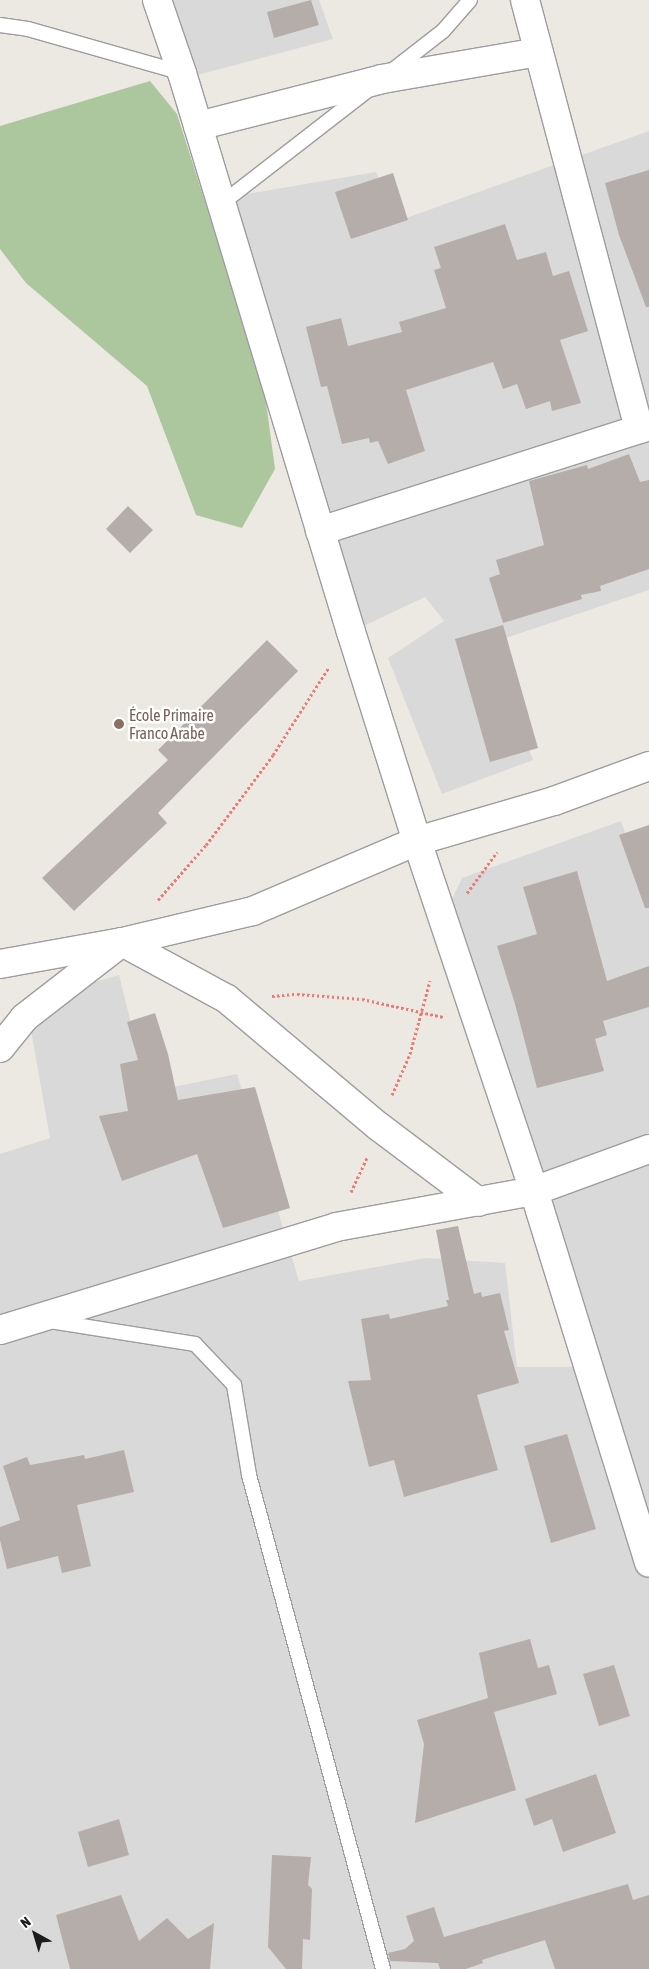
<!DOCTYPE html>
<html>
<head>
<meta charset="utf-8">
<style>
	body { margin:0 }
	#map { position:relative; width:649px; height:1969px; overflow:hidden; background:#ece9e3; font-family:"Asap Condensed",sans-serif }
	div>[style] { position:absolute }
	.residential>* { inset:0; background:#dad9d9 }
	.forest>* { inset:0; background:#acc79d }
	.building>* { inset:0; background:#b5ada9 }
	.path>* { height:3px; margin-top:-1.5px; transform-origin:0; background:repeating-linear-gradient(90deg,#e87c79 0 2.5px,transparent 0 5px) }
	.roads { filter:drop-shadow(1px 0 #9d9d9d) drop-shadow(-1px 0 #9d9d9d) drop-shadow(0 1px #9d9d9d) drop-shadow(0 -1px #9d9d9d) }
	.service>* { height:14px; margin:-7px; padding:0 7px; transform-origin:7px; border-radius:7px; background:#fff }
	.minor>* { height:28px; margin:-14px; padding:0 14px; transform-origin:14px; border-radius:14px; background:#fff }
	.dots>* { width:14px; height:14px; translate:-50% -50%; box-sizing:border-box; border:2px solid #fff; border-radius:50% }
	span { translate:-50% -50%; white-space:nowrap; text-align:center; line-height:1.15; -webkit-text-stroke:5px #fff; paint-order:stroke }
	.education-label { font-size:16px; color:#785e54 }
	.left { translate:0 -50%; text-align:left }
	.north { position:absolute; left:10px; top:1909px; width:50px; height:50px; -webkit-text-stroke:4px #fff; paint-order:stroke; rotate:321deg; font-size:14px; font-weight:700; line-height:20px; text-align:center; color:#1c1c1c }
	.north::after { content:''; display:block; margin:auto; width:18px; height:22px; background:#1c1c1c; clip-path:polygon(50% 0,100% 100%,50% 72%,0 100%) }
</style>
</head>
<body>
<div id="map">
	<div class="residential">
		<div style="clip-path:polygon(155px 0,319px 0,333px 39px,182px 79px)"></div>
		<div style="clip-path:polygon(649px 131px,649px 590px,491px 643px,533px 760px,442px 794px,388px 658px,444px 621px,425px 597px,353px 631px,217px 199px,376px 172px,395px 222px)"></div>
		<div style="clip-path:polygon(621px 821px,649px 898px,649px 1969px,0 1969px,0 1154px,50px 1138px,26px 1002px,119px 975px,148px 1092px,237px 1074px,299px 1281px,426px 1258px,505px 1263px,517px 1367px,584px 1367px,439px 927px,462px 878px)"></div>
	</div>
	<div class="forest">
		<div style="clip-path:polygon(150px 81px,177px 114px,264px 387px,275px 469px,242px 528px,196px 515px,147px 386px,26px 283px,0 249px,0 126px)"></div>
	</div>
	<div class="building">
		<div style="clip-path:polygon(311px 0,319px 25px,274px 38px,267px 12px)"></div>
		<div style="clip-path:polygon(649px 170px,649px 307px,646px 307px,619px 235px,605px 183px)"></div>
		<div style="clip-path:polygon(393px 173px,408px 220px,351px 239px,335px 192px)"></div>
		<div style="clip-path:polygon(505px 224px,517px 260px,546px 252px,553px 276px,569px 271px,588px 331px,560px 340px,581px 403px,552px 411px,550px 401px,526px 409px,517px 384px,503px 389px,493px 362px,406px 390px,425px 451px,388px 464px,378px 441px,370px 443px,369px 438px,342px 444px,327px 386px,321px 387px,306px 327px,341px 318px,348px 346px,402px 332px,399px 322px,446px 308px,434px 270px,441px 268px,434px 247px)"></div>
		<div style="clip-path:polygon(629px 454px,640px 482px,649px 480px,649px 569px,600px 586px,601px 591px,581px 595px,582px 599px,503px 623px,489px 578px,500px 574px,496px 560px,544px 545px,529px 481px,587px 465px,588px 469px)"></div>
		<div style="clip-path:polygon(128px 506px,153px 530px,130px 553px,106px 529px)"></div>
		<div style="clip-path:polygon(503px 625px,538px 748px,490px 762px,455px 639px)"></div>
		<div style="clip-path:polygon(267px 640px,298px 671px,158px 813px,167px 823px,74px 911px,42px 878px,168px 760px,158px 750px)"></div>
		<div style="clip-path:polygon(649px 825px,649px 908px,645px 908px,619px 835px)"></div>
		<div style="clip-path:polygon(577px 871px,607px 981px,649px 966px,649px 1007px,603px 1021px,607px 1035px,595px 1039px,604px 1071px,537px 1088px,515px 1004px,497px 946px,537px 934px,523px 887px)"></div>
		<div style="clip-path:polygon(155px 1013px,168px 1054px,178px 1100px,255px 1087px,290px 1208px,223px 1228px,197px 1154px,122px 1181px,99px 1116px,128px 1111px,120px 1064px,138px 1060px,127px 1022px)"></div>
		<div style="clip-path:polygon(458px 1226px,474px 1294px,481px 1292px,482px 1297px,500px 1293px,509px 1330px,504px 1331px,519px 1383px,477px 1395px,498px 1470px,404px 1497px,394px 1460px,369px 1467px,348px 1381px,371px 1380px,361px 1319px,389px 1314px,390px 1319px,448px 1306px,446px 1300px,449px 1300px,436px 1230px)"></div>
		<div style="clip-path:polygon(567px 1434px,596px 1529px,551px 1543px,524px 1446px)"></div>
		<div style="clip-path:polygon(124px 1450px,134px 1492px,77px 1505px,91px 1566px,62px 1573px,58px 1556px,7px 1569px,0 1540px,0 1527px,20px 1520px,3px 1466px,27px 1457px,30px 1465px,84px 1455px,85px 1459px)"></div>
		<div style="clip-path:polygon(530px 1639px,538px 1668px,549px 1665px,557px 1694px,494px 1712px,516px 1790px,415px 1823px,424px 1744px,417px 1720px,488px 1698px,479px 1653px)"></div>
		<div style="clip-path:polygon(614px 1665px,630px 1716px,599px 1726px,583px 1674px)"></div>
		<div style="clip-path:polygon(596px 1774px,616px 1833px,563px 1852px,552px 1819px,534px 1826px,525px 1799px)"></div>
		<div style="clip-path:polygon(119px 1819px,129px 1855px,88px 1867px,78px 1832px)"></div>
		<div style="clip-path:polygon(272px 1855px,311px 1857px,308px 1885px,312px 1889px,310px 1940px,303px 1939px,302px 1969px,286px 1969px,268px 1947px)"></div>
		<div style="clip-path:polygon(628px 1884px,633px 1900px,649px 1895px,649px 1969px,555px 1969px,545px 1940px,482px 1960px,483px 1963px,466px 1969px,440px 1969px,438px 1963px,390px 1961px,388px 1953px,405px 1949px,414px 1941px,406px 1916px,434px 1907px,444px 1937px)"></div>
		<div style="clip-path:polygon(121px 1895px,139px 1941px,167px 1918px,188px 1939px,214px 1923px,210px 1969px,70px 1969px,56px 1915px)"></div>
	</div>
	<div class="path">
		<div style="left:467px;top:893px;width:51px;rotate:-53.8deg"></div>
		<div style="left:158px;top:900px;width:73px;rotate:-48.9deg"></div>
		<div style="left:206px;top:845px;width:112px;rotate:-53.3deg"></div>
		<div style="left:273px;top:755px;width:104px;rotate:-57.5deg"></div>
		<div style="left:272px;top:996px;width:25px;rotate:-5deg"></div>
		<div style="left:297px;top:994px;width:65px;rotate:4.4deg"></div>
		<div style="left:362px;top:999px;width:83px;rotate:12.5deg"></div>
		<div style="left:392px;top:1095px;width:45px;rotate:-66.3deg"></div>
		<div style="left:410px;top:1054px;width:76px;rotate:-74.7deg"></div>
		<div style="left:351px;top:1192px;width:38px;rotate:-65deg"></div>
	</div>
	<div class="roads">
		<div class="service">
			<div style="left:0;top:25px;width:28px;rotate:8deg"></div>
			<div style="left:28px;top:29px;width:160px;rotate:15.9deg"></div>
			<div style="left:389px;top:73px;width:68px;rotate:-37.9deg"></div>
			<div style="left:443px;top:31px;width:41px;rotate:-48.9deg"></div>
			<div style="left:221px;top:204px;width:187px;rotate:-37.8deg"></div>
			<div style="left:50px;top:1321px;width:147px;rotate:9deg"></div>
			<div style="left:195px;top:1344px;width:57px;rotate:46.4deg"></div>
			<div style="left:234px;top:1385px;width:91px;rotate:80.5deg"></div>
			<div style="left:249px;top:1475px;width:512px;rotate:74.82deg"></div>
		</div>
		<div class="minor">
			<div style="left:157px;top:0;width:77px;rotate:71.1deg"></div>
			<div style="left:182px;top:73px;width:584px;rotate:73.18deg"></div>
			<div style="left:351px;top:632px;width:219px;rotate:72.5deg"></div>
			<div style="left:417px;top:841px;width:369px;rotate:71.5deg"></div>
			<div style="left:534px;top:1191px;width:389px;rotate:72.8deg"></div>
			<div style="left:525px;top:0;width:444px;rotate:75.1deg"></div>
			<div style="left:198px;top:126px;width:190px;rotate:-14.3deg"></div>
			<div style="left:382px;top:79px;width:158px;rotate:-9.8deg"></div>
			<div style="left:320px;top:531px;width:345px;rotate:-17.7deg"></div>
			<div style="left:0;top:964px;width:124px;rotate:-10.2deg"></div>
			<div style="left:122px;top:942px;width:135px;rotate:-13.3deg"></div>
			<div style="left:253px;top:911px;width:178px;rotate:-23.1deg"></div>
			<div style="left:417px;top:841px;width:143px;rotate:-16.3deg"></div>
			<div style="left:554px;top:801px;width:101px;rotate:-20.2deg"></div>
			<div style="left:0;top:1048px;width:38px;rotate:-51deg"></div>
			<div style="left:24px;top:1018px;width:124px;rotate:-37.8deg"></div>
			<div style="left:122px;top:942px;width:119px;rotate:28.5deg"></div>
			<div style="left:227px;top:999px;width:197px;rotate:40.1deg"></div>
			<div style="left:378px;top:1126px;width:126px;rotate:37deg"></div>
			<div style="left:0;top:1330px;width:351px;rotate:-17deg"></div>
			<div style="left:336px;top:1227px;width:201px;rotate:-10.3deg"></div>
			<div style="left:534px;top:1191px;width:122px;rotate:-20.1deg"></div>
		</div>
	</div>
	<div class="dots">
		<div style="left:119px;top:724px;background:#8d6e63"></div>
	</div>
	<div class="education-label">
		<span class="left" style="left:129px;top:724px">École Primaire<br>Franco Arabe</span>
	</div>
	<div class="north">N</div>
</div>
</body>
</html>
